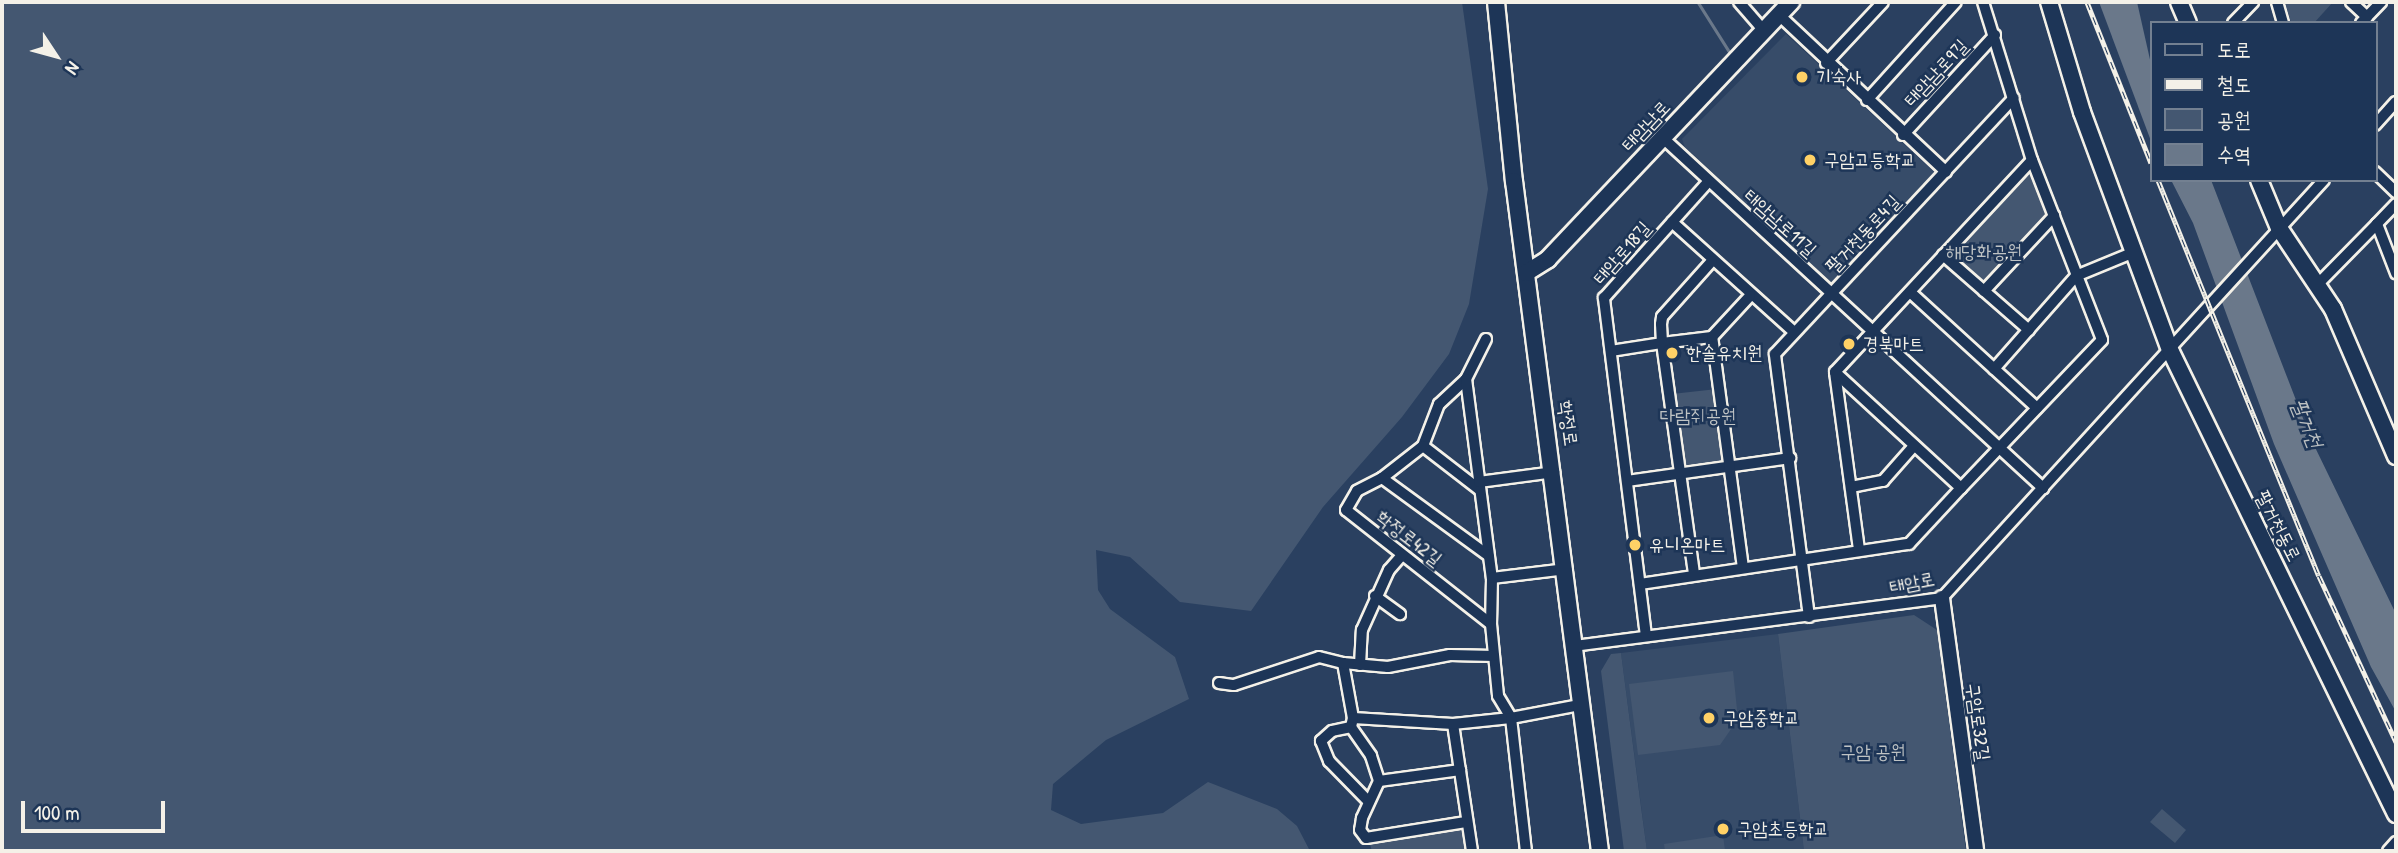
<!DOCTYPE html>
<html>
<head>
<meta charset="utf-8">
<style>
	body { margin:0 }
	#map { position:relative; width:2398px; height:853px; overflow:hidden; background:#2a4060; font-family:"Patrick Hand","Poor Story",sans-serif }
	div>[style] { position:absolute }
	.built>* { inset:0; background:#374c69 }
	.green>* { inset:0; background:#445771 }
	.water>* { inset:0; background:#6a788a }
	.stream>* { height:2.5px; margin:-1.25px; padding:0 1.25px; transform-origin:1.25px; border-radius:1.25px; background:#6a788a }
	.roads { filter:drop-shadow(2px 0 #f4f1e8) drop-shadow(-2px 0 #f4f1e8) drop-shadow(0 2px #f4f1e8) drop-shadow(0 -2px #f4f1e8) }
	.minor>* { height:10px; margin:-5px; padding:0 5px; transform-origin:5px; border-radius:5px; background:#1d3557 }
	.tertiary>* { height:14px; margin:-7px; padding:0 7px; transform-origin:7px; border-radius:7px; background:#1d3557 }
	.secondary>* { height:16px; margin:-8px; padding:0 8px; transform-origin:8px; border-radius:8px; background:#1d3557 }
	.rail>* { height:5px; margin-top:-2.5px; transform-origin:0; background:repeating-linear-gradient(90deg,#1d3557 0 8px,#f4f1e8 0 16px); box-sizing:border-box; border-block:2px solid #f4f1e8 }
	.dots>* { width:19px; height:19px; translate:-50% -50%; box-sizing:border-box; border:4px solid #1d3557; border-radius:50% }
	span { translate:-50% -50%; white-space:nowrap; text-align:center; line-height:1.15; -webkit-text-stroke:5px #1d3557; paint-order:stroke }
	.street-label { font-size:19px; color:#f4f1e8 }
	.poi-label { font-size:19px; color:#f4f1e8 }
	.left { translate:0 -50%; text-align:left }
	.park-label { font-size:19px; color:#bfc3c4 }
	.water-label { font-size:21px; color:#bdc1c2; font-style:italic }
	.frame { position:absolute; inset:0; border:4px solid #f4f1e8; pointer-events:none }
	.legend { position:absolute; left:2150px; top:21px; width:228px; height:161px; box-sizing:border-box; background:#1d3557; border:2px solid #738091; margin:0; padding:9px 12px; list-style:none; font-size:21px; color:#f4f1e8 }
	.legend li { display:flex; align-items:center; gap:14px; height:35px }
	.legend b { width:35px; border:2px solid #738091 }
	.north { position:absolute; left:21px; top:21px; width:70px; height:70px; -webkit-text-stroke:5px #1d3557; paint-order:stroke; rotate:126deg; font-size:19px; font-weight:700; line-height:28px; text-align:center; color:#f4f1e8 }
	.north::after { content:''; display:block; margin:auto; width:24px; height:32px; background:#f4f1e8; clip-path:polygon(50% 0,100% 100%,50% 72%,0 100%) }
	.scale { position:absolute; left:21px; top:801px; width:144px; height:32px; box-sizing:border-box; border:4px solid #f4f1e8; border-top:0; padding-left:9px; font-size:21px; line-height:24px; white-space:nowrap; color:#f4f1e8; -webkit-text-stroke:5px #1d3557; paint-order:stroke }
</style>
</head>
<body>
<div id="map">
	<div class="built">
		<div style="clip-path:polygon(1786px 34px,1935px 173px,1833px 285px,1685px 147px,1682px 139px)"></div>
		<div style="clip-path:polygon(1778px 634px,1804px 851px,1647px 851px,1621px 653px)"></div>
	</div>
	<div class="green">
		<div style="clip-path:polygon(2px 2px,1462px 2px,1488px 189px,1469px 304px,1449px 354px,1402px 417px,1323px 507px,1251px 611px,1180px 602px,1130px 557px,1096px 550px,1098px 590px,1110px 609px,1175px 657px,1189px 699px,1106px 740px,1053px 784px,1051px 810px,1081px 824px,1163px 813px,1208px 782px,1277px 809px,1297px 826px,1310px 851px,2px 851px)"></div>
		<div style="clip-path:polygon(2285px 2px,2333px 2px,2314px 23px,2291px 23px)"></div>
		<div style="clip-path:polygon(2032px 175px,2048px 210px,2045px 218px,1991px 279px,1979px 282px,1955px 260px,1955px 250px,2022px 176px)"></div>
		<div style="clip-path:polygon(1717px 389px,1726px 463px,1683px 471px,1672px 394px)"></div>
		<div style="clip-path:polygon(1914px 615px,1937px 630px,1966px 851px,1804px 851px,1778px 634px)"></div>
		<div style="clip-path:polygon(1621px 653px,1641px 807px,1647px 851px,1624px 851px,1601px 671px,1611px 654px)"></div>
		<div style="clip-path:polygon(1733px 671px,1738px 719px,1720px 745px,1638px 755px,1629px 684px)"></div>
		<div style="clip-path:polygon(2162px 809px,2186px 830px,2175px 843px,2150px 822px)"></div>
		<div style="clip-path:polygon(1464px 826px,1469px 851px,1372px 851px,1369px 841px)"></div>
		<div style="clip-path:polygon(1723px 835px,1725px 851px,1665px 851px,1664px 844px)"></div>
	</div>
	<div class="water">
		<div style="clip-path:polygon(2099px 2px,2137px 2px,2151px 64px,2151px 141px)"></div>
		<div style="clip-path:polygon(2171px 180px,2211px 180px,2311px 439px,2396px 614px,2396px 712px,2371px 667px,2274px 444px,2193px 223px)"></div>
	</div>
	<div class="stream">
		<div style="left:1698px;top:2px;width:58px;rotate:57.7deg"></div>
	</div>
	<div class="roads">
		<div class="minor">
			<div style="left:1739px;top:2px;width:38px;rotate:49deg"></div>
			<div style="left:1983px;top:2px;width:165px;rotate:72.8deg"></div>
			<div style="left:2032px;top:160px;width:193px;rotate:68.7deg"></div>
			<div style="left:2102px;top:340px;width:204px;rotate:133.6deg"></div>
			<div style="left:1961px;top:488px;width:171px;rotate:-137.4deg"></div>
			<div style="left:1835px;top:372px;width:289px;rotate:-47.1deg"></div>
			<div style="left:2277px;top:2px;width:22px;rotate:74deg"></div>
			<div style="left:2351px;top:2px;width:22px;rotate:43deg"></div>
			<div style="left:1779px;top:15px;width:229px;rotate:43.2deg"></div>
			<div style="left:2233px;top:23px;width:29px;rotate:-46deg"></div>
			<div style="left:2361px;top:23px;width:29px;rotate:-46deg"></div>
			<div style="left:1826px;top:63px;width:83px;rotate:-46.9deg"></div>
			<div style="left:1867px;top:100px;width:132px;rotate:-47.8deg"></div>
			<div style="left:2375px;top:125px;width:31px;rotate:-48deg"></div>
			<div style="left:1903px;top:135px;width:136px;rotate:-47.4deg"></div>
			<div style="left:1663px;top:138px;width:517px;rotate:42.65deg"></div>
			<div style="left:2375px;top:172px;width:29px;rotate:44deg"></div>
			<div style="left:2396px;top:204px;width:28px;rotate:134deg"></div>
			<div style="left:2377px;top:224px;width:53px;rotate:68.8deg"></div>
			<div style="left:1672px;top:222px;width:164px;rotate:42deg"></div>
			<div style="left:1943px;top:255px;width:114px;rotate:41.1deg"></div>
			<div style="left:1712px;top:261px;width:75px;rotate:131.8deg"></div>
			<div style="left:1662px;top:317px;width:7px;rotate:98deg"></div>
			<div style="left:1661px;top:324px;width:19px;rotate:87deg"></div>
			<div style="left:1662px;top:343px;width:50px;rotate:-6.8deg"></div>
			<div style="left:2318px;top:284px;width:84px;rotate:-45.5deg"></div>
			<div style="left:1984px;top:291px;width:103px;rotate:-47deg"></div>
			<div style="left:1910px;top:292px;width:172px;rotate:42.4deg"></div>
			<div style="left:1486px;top:339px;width:45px;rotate:116.6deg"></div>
			<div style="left:1466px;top:379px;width:37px;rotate:137deg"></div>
			<div style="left:1439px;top:404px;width:45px;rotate:110.9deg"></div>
			<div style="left:1423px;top:446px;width:52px;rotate:142deg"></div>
			<div style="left:1382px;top:478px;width:28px;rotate:153deg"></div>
			<div style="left:1357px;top:491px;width:22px;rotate:120deg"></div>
			<div style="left:1346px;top:510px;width:184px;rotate:38.2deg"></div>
			<div style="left:1611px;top:351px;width:52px;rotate:-8.9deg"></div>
			<div style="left:1662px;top:343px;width:234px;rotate:82.1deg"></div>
			<div style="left:1994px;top:369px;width:124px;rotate:-48.6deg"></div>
			<div style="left:2076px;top:276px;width:61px;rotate:-22.3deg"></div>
			<div style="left:1835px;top:372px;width:179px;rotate:82.3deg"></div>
			<div style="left:1466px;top:379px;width:201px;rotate:82.6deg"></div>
			<div style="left:1492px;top:578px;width:46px;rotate:91.2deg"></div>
			<div style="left:1491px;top:624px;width:72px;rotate:84.4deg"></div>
			<div style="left:1498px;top:696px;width:26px;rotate:59deg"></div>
			<div style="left:1511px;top:718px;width:70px;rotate:-10.7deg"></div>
			<div style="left:1423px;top:446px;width:72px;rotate:37.7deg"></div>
			<div style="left:1382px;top:478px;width:132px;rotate:36.1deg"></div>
			<div style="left:1627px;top:481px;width:165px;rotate:-8deg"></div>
			<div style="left:1479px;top:482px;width:76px;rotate:-7.6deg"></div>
			<div style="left:1851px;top:487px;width:33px;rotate:-11deg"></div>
			<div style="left:1883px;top:481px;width:47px;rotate:-48.5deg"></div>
			<div style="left:1743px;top:568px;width:233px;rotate:-97.6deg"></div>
			<div style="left:1712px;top:337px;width:56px;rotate:-47.2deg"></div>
			<div style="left:1492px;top:578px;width:75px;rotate:-6.9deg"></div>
			<div style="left:1640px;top:584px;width:272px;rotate:-8.5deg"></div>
			<div style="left:1909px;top:544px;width:76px;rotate:-47.1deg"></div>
			<div style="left:1375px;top:596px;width:31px;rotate:36deg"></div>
			<div style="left:1809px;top:617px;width:265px;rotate:-97.4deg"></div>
			<div style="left:1775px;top:354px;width:350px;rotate:-47deg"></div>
			<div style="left:1646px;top:636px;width:341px;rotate:-97.1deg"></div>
			<div style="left:1604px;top:298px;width:157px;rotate:-48.1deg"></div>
			<div style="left:1574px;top:646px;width:371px;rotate:-7.4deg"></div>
			<div style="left:1942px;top:598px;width:566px;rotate:-47.58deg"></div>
			<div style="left:1360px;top:665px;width:35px;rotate:-87deg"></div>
			<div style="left:1362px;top:630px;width:66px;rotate:-65.8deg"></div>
			<div style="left:1389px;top:570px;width:20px;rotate:-49deg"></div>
			<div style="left:1219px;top:683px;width:15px;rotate:8deg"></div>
			<div style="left:1234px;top:685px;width:89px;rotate:-18.2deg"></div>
			<div style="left:1319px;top:657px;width:25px;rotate:14deg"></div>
			<div style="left:1353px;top:718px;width:56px;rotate:-100.3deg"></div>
			<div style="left:1343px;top:663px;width:45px;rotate:5.1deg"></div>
			<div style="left:1388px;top:667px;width:63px;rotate:-11deg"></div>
			<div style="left:1450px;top:655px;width:44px;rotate:1.3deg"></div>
			<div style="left:1453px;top:724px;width:100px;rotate:-176.6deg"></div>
			<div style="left:1353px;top:718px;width:9px;rotate:103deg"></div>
			<div style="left:1351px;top:727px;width:35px;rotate:55deg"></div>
			<div style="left:1371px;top:756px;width:26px;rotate:72deg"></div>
			<div style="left:1379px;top:781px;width:82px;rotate:-7.7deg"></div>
			<div style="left:1351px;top:727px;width:19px;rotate:168deg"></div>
			<div style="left:1332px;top:731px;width:15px;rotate:138deg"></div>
			<div style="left:1321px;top:741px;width:22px;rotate:68deg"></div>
			<div style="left:1329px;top:761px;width:57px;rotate:45.7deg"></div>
			<div style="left:1379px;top:781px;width:41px;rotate:114.7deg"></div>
			<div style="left:1362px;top:818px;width:12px;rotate:99deg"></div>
			<div style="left:1360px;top:830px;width:10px;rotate:53deg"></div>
			<div style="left:1366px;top:838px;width:101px;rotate:-9.1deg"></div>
			<div style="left:1472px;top:851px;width:128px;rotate:-98.5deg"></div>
			<div style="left:1453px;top:724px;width:58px;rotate:-5.9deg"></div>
			<div style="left:1511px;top:718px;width:134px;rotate:83.6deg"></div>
			<div style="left:2388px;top:851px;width:12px;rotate:-48deg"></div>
		</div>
		<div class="tertiary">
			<div style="left:1942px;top:598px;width:255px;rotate:82.3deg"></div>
		</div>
		<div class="secondary">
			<div style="left:1496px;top:2px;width:180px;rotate:84.3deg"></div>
			<div style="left:1514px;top:181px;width:675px;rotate:82.69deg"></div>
			<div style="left:2049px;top:2px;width:115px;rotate:73.3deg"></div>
			<div style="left:2082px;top:112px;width:256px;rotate:69.7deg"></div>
			<div style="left:2171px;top:352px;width:514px;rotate:64.03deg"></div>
			<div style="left:2179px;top:2px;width:23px;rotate:67deg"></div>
			<div style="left:2259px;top:180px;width:52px;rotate:67.4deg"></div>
			<div style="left:2279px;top:228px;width:97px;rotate:56.3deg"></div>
			<div style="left:2333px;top:309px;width:160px;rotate:66.8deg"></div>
			<div style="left:1526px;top:273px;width:26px;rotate:-32deg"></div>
			<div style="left:1548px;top:259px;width:354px;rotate:-46.6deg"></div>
		</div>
	</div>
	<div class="rail">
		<div style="left:2087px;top:2px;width:173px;rotate:68.3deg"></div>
		<div style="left:2158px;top:180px;width:427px;rotate:67.9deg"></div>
		<div style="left:2319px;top:576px;width:183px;rotate:65.1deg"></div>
	</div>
	<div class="dots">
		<div style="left:1802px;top:77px;background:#ffd166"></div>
		<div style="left:1810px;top:160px;background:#ffd166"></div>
		<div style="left:1849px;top:344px;background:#ffd166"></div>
		<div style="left:1672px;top:353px;background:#ffd166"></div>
		<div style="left:1635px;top:545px;background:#ffd166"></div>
		<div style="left:1709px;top:718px;background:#ffd166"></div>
		<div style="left:1723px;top:829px;background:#ffd166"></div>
	</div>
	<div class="street-label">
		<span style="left:1936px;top:73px;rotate:-47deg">태암남로9길</span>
		<span style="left:1646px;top:126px;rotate:-47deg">태암남로</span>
		<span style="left:1780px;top:223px;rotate:42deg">태암남로11길</span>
		<span style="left:1863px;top:234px;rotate:-47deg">팔거천동로4길</span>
		<span style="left:1622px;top:253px;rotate:-49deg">태암로18길</span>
		<span style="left:1568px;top:423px;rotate:82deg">학정로</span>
		<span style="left:2278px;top:526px;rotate:63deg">팔거천동로</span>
		<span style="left:1409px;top:538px;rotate:38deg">학정로42길</span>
		<span style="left:1912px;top:583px;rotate:-11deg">태암로</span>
		<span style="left:1978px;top:722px;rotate:82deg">구암로32길</span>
	</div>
	<div class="poi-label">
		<span class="left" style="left:1816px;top:77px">기숙사</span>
		<span class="left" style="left:1824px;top:160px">구암고등학교</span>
		<span class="left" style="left:1863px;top:344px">경북마트</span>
		<span class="left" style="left:1686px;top:353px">한솔유치원</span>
		<span class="left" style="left:1649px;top:545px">유니온마트</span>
		<span class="left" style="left:1723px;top:718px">구암중학교</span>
		<span class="left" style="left:1737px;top:829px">구암초등학교</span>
	</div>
	<div class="park-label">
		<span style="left:1984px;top:252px">해당화공원</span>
		<span style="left:1698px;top:416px">다람쥐공원</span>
		<span style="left:1873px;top:752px">구암 공원</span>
	</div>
	<div class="water-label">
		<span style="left:2307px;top:423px;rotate:68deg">팔거천</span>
	</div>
	<div class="frame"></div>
	<ul class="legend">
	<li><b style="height:9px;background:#1d3557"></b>도로</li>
	<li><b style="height:9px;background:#f4f1e8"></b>철도</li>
	<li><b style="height:19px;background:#445771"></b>공원</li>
	<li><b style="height:19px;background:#6a788a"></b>수역</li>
	</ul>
	<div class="north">N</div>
	<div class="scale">100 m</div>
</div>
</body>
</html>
